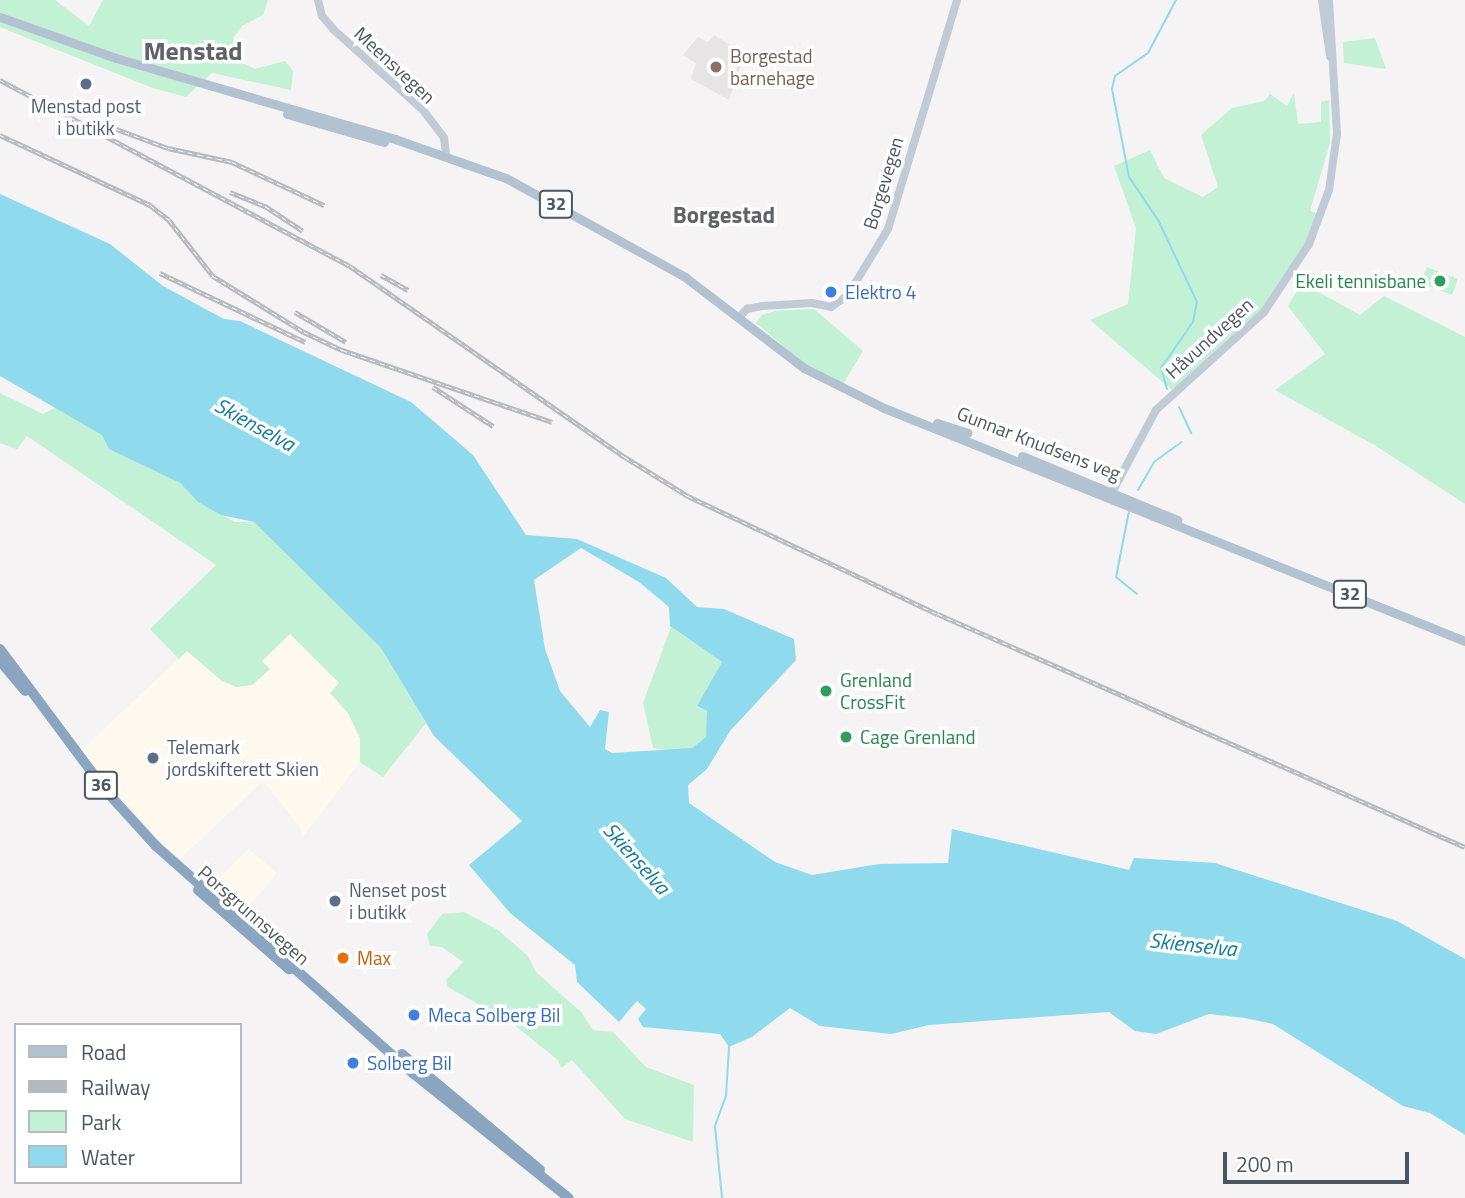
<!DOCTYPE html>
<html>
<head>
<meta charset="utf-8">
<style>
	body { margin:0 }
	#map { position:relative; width:1465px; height:1198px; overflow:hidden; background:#f5f3f3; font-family:"Titillium Web",sans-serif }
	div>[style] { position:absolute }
	.commercial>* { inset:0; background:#fdf9ef }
	.education>* { inset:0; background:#e6e4e5 }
	.green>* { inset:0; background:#c3f1d5 }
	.water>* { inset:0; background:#90daee }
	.stream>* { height:2px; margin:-1px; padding:0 1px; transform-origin:1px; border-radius:1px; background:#90daee }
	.secondary>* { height:8px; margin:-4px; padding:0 4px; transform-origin:4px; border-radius:4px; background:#c1cbd6 }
	.primary>* { height:9px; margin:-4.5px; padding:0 4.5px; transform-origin:4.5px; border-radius:4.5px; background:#b3c2d1 }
	.highway>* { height:10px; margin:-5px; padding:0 5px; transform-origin:5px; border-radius:5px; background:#8ba5c1 }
	.rail>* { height:4.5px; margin-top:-2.25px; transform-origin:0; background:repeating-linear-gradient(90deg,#fff 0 5px,#b5b8bd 0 10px); box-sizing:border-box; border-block:2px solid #b5b8bd }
	.dots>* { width:19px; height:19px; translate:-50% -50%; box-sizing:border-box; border:4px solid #fff; border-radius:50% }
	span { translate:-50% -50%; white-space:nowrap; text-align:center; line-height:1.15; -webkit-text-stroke:7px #fff; paint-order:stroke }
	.shield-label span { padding:2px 5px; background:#fff; border:2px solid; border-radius:5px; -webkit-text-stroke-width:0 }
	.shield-label { font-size:18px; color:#4a5661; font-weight:700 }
	.education-label { font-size:19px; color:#785e54 }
	.left { translate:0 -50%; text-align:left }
	.street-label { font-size:19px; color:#4a5661 }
	.service-label { font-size:19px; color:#4e5e75 }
	.leisure-label { font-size:19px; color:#27864d }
	.right { translate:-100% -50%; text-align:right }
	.shop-label { font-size:19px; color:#366cbe }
	.food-label { font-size:19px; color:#c56008 }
	.water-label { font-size:21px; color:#0c7c9b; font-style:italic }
	.quarter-label { font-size:23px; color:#5f6368; font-weight:700 }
	.district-label { font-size:26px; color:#5f6368; font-weight:700 }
	.legend { position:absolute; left:14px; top:1023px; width:228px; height:161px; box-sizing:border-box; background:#fff; border:2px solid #b7bbc0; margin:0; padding:9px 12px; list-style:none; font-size:21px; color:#4a5661 }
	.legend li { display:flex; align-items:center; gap:14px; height:35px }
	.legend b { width:35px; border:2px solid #b7bbc0 }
	.scale { position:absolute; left:1223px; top:1152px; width:186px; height:32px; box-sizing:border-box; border:4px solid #4a5661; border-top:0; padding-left:9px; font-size:21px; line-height:24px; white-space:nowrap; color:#4a5661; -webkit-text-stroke:5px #fff; paint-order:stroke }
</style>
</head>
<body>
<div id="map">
	<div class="commercial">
		<div style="clip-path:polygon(290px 633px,340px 683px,330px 693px,348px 713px,360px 738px,360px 762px,303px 837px,299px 826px,263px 781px,178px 861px,80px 751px,187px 651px,236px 687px,252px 685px,269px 669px,262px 661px)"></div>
		<div style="clip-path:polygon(249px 849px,277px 873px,250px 905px,241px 907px,213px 884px)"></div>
	</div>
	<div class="education">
		<div style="clip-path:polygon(714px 35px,745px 54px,729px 100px,691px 79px,696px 63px,683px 55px,698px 37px,708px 42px)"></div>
	</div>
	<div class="green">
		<div style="clip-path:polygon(0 0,55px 0,89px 26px,103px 0,268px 0,263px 15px,242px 26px,233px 38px,235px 59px,255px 69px,285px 61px,293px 71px,291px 90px,212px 73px,186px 97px,153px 88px,0 27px)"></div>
		<div style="clip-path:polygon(1375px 38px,1386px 69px,1344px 63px,1343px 42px)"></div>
		<div style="clip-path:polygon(1294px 93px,1298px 124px,1321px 122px,1321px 102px,1329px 100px,1330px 143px,1310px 211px,1321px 215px,1282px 290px,1173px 391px,1090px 320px,1128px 304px,1136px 228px,1114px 166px,1150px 150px,1164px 178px,1203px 197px,1218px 187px,1201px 135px,1232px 108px,1264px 101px,1270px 94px,1287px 106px)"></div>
		<div style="clip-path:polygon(1427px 267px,1458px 279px,1452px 295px,1421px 283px)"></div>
		<div style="clip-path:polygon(1302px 283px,1360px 315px,1384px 296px,1465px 337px,1465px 504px,1376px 446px,1275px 390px,1325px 354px,1288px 306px)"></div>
		<div style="clip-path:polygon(814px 309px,863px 351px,843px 384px,803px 363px,756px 323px,762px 315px,775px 311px)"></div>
		<div style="clip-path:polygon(0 393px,43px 414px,58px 406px,102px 435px,110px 449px,180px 483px,198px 502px,235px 522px,254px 522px,381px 648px,426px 723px,383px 777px,360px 762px,360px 738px,348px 713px,330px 693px,339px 683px,290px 634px,262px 661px,270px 669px,252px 685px,236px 687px,222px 681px,187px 651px,179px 659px,150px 629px,216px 565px,27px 436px,17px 449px,0 443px)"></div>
		<div style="clip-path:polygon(671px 627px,722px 662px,697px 707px,707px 711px,710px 719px,706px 737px,692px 748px,677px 752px,653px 748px,643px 703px)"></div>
		<div style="clip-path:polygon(464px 912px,498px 930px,528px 956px,536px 972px,581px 1012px,593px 1030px,613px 1032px,646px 1067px,694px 1085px,693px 1142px,625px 1119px,572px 1060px,561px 1068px,558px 1060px,513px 1024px,448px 987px,446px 980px,463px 962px,442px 947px,430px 946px,427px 934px,442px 914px)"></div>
	</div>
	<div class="water">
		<div style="clip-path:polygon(evenodd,0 194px,110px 244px,163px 286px,224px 319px,240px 321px,411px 402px,473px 455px,526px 535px,577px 539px,666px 578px,697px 607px,724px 609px,794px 639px,796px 660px,730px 731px,707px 769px,688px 785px,689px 803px,775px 862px,812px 875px,879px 864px,948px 863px,952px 829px,1129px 870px,1134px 858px,1215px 863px,1397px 921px,1465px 959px,1465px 1135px,1430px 1113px,1403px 1106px,1273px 1024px,1245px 1018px,1209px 1014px,1156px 1034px,1135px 1031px,1109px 1012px,929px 1025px,891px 1034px,820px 1026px,790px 1008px,752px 1037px,729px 1047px,720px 1034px,643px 1027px,638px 1019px,646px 1009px,637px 1001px,619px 1022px,577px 982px,575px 965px,510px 913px,469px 865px,522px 821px,434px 736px,381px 648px,254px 522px,221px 515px,198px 502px,180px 483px,109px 449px,102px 435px,0 376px,0 194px,581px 548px,639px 582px,669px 607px,670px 626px,722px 662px,697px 706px,707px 711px,706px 737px,692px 748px,612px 753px,605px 749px,609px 712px,600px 710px,590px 727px,560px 691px,545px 649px,534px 580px,581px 548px)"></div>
	</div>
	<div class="stream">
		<div style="left:1167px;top:389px;width:22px;rotate:-106deg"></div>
		<div style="left:1161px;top:368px;width:56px;rotate:-55.2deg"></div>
		<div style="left:1193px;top:322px;width:20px;rotate:-79deg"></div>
		<div style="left:1197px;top:302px;width:91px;rotate:-115.4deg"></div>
		<div style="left:1158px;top:220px;width:52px;rotate:-124deg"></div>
		<div style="left:1129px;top:177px;width:90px;rotate:-100.9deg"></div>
		<div style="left:1112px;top:89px;width:13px;rotate:-77deg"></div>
		<div style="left:1115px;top:76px;width:40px;rotate:-34.9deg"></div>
		<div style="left:1148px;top:53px;width:60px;rotate:-62.2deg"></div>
		<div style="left:1179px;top:407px;width:29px;rotate:65deg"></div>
		<div style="left:1138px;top:490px;width:32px;rotate:-60deg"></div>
		<div style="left:1154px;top:462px;width:34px;rotate:-36deg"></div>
		<div style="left:1129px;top:511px;width:67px;rotate:101.1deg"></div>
		<div style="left:1116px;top:577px;width:27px;rotate:39deg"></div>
		<div style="left:722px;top:1198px;width:72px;rotate:-95.6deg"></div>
		<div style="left:715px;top:1126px;width:33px;rotate:-70deg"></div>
		<div style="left:726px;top:1095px;width:48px;rotate:-86.4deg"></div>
	</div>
	<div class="secondary">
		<div style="left:318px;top:0;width:16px;rotate:76deg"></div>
		<div style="left:322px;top:16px;width:18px;rotate:49deg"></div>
		<div style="left:334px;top:30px;width:120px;rotate:42deg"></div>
		<div style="left:423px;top:110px;width:35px;rotate:53deg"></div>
		<div style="left:444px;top:138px;width:17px;rotate:83deg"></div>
		<div style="left:1322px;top:0;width:57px;rotate:81.9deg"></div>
		<div style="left:738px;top:318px;width:13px;rotate:-45deg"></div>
		<div style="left:747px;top:309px;width:15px;rotate:-11deg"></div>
		<div style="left:762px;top:306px;width:50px;rotate:-3.4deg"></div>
		<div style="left:812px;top:303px;width:19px;rotate:12deg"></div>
		<div style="left:831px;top:307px;width:21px;rotate:-35deg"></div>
		<div style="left:848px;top:295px;width:77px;rotate:-58.8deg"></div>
		<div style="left:888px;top:229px;width:239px;rotate:-73.2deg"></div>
		<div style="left:1109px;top:498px;width:100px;rotate:-61.9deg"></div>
		<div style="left:1156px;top:410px;width:146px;rotate:-42.2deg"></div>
		<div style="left:1264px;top:312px;width:82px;rotate:-56.5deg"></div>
		<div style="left:1309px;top:244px;width:58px;rotate:-69.7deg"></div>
		<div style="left:1329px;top:190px;width:57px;rotate:-81.9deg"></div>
		<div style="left:1337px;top:134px;width:134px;rotate:-93.4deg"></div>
	</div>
	<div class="primary">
		<div style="left:0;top:17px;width:123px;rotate:19.5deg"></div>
		<div style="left:116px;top:58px;width:291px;rotate:16.2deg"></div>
		<div style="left:395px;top:139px;width:118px;rotate:19.4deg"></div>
		<div style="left:506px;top:178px;width:205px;rotate:28.9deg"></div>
		<div style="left:685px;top:277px;width:150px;rotate:37.4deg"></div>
		<div style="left:804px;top:368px;width:89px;rotate:26.6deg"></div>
		<div style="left:884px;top:408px;width:626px;rotate:21.85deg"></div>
		<div style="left:287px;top:114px;width:101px;rotate:16.1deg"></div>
		<div style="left:937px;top:423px;width:32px;rotate:18deg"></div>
		<div style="left:1022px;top:456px;width:168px;rotate:22.4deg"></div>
	</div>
	<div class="highway">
		<div style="left:0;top:649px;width:176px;rotate:53.3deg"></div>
		<div style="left:105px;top:790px;width:76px;rotate:47.7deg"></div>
		<div style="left:156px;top:846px;width:344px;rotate:41.5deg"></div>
		<div style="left:414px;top:1074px;width:198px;rotate:38.7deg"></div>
		<div style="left:0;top:661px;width:39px;rotate:50deg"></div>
		<div style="left:198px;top:890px;width:121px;rotate:41deg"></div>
		<div style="left:402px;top:1054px;width:180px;rotate:40deg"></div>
	</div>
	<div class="rail">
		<div style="left:0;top:80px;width:396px;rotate:28deg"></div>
		<div style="left:350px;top:266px;width:335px;rotate:34.8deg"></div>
		<div style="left:625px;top:457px;width:74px;rotate:31.8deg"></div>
		<div style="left:688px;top:496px;width:276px;rotate:25.3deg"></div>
		<div style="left:938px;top:614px;width:576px;rotate:23.85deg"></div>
		<div style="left:106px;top:125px;width:66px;rotate:20.4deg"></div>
		<div style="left:168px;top:148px;width:66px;rotate:12.3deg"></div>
		<div style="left:232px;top:162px;width:102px;rotate:25.1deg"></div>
		<div style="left:0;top:135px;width:166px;rotate:25deg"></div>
		<div style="left:150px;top:205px;width:24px;rotate:38deg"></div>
		<div style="left:169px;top:220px;width:71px;rotate:51.8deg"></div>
		<div style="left:213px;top:276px;width:107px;rotate:31.6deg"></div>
		<div style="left:304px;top:332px;width:42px;rotate:25.3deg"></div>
		<div style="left:342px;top:350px;width:222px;rotate:18.9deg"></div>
		<div style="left:230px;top:192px;width:38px;rotate:22deg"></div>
		<div style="left:265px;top:206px;width:45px;rotate:33.3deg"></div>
		<div style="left:160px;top:273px;width:161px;rotate:25.4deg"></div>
		<div style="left:381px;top:275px;width:31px;rotate:29deg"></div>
		<div style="left:295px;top:312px;width:59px;rotate:30.5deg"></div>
		<div style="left:433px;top:387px;width:72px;rotate:33deg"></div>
	</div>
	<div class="dots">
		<div style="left:716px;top:67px;background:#8d6e63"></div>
		<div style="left:86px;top:84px;background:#5c6f8a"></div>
		<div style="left:1440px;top:281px;background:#2e9e5b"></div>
		<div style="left:831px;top:292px;background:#3f7fe0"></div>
		<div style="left:826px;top:691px;background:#2e9e5b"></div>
		<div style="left:846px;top:737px;background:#2e9e5b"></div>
		<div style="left:153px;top:758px;background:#5c6f8a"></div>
		<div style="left:335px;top:901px;background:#5c6f8a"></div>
		<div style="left:343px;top:958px;background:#e8710a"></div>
		<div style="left:414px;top:1015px;background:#3f7fe0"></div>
		<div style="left:353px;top:1063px;background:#3f7fe0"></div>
	</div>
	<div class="shield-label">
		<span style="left:556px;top:204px">32</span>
		<span style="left:1350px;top:594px">32</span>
		<span style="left:101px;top:785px">36</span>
	</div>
	<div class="education-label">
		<span class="left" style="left:730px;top:67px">Borgestad<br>barnehage</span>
	</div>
	<div class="street-label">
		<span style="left:395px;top:65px;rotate:43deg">Meensvegen</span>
		<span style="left:883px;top:183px;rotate:-73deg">Borgevegen</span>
		<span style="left:1209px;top:338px;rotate:-42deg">Håvundvegen</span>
		<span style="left:1039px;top:443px;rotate:21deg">Gunnar Knudsens veg</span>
		<span style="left:254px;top:915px;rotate:41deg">Porsgrunnsvegen</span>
	</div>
	<div class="service-label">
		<span style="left:86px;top:117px">Menstad post<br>i butikk</span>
		<span class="left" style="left:167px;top:758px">Telemark<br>jordskifterett Skien</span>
		<span class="left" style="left:349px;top:901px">Nenset post<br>i butikk</span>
	</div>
	<div class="leisure-label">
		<span class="right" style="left:1426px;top:281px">Ekeli tennisbane</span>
		<span class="left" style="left:840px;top:691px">Grenland<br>CrossFit</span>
		<span class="left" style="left:860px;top:737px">Cage Grenland</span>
	</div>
	<div class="shop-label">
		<span class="left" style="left:845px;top:292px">Elektro 4</span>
		<span class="left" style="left:428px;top:1015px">Meca Solberg Bil</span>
		<span class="left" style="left:367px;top:1063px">Solberg Bil</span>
	</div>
	<div class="food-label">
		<span class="left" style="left:357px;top:958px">Max</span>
	</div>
	<div class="water-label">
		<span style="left:255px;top:424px;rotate:29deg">Skienselva</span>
		<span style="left:637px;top:858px;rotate:48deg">Skienselva</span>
		<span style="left:1193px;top:944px;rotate:6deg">Skienselva</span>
	</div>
	<div class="quarter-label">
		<span style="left:724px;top:215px">Borgestad</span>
	</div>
	<div class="district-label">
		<span style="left:193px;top:51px">Menstad</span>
	</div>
	<ul class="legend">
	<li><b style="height:9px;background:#b3c2d1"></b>Road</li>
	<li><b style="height:9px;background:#b5b8bd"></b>Railway</li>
	<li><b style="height:19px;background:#c3f1d5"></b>Park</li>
	<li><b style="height:19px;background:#90daee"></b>Water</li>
	</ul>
	<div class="scale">200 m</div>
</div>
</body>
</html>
